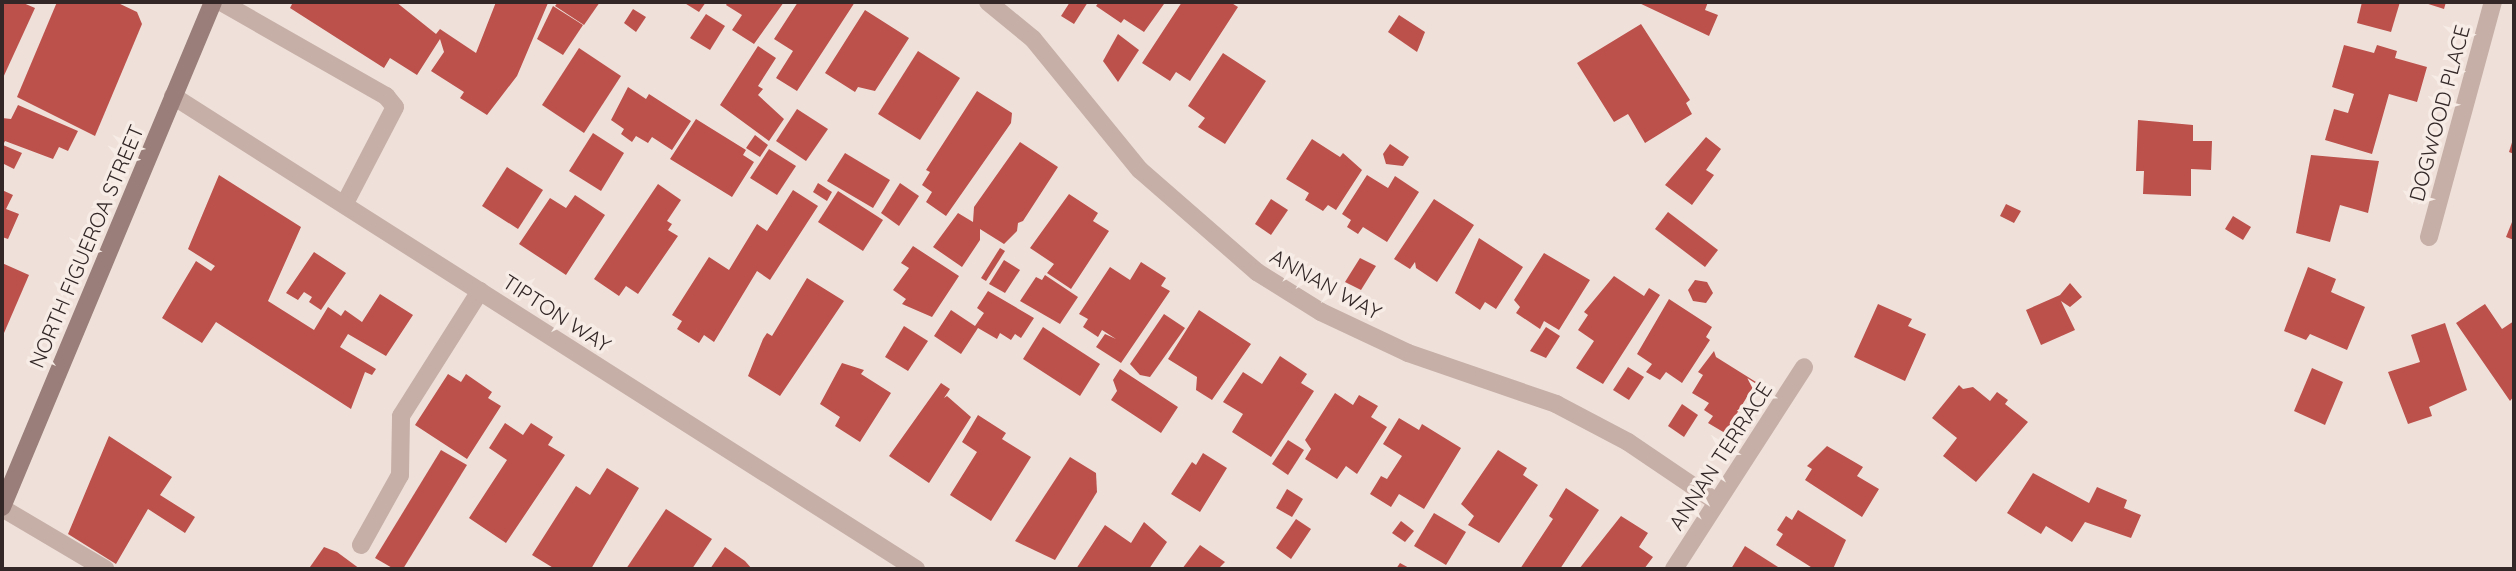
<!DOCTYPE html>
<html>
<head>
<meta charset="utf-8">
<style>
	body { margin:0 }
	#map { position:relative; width:2516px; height:571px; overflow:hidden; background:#efe1da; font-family:Quicksand,sans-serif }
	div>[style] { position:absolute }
	.building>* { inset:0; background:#bc504b }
	.service>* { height:18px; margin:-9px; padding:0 9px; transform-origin:9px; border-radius:9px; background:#c6afa7 }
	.minor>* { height:18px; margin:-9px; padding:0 9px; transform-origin:9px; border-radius:9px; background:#c6afa7 }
	.secondary>* { height:18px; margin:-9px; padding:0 9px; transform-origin:9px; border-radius:9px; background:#997e79 }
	span { translate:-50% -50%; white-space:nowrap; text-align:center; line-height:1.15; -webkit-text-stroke:7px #f7ece6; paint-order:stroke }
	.street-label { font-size:21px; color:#332827 }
	.frame { position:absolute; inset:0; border:4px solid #332827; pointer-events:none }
</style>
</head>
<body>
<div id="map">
	<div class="building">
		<div style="clip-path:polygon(2px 2px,21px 2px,35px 8px,2px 80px)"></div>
		<div style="clip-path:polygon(57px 2px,116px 2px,137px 12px,142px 24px,95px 136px,17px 97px)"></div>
		<div style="clip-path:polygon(293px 2px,396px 2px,436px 34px,440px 29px,476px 53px,496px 2px,548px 3px,517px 76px,487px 115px,460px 98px,464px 92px,431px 71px,444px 52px,440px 39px,417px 75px,390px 58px,384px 68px,290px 8px)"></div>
		<div style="clip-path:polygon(558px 2px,600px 2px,584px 25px,555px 6px)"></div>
		<div style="clip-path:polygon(683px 2px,706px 2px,699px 12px)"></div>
		<div style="clip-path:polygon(728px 2px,784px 2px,754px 44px,732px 30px,742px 15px,726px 5px)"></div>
		<div style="clip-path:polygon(798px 2px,855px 2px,797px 91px,776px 78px,793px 51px,774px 39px)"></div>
		<div style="clip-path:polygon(1070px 2px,1088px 2px,1074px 24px,1061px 16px)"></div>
		<div style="clip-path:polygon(1099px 2px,1161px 2px,1164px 4px,1144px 32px,1124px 19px,1121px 23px,1096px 6px)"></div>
		<div style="clip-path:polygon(1182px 2px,1230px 2px,1238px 7px,1190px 81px,1176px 72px,1170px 81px,1142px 63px)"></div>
		<div style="clip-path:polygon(1637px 2px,1708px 2px,1705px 10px,1718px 15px,1709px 36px)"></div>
		<div style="clip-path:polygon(2362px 2px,2400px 2px,2391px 32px,2357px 23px)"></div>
		<div style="clip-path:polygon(2422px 2px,2446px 2px,2444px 9px)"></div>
		<div style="clip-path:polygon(553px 6px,583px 25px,563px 55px,537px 39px)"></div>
		<div style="clip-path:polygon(633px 9px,646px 17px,636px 32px,624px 23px)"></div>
		<div style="clip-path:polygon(865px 10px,909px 38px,875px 91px,858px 87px,855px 92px,825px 73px)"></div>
		<div style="clip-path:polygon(706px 14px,725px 26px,710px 50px,690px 38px)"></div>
		<div style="clip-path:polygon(1399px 15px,1425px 32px,1417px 52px,1388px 32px)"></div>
		<div style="clip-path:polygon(1641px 24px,1690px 100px,1686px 103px,1692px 114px,1645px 143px,1628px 114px,1614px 122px,1577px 63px)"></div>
		<div style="clip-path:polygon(1118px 34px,1139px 50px,1118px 82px,1103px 61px)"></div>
		<div style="clip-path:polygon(2344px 45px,2374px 53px,2377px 45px,2397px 51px,2395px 58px,2427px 67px,2417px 102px,2389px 94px,2372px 154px,2325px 140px,2334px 109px,2348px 113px,2354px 94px,2332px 87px)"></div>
		<div style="clip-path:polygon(758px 46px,776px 58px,758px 86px,763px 89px,758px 95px,784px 119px,769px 141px,720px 105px)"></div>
		<div style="clip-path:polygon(579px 48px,621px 76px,584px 133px,542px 105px)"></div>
		<div style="clip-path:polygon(918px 51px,960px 78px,920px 140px,878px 114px)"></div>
		<div style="clip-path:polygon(1223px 53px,1266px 81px,1225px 144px,1198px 127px,1205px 118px,1188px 106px)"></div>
		<div style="clip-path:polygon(628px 87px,646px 99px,649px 94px,691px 121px,672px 150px,652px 137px,648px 143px,636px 136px,632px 142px,621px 134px,624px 129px,611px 120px)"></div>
		<div style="clip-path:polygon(977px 91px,1012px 113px,1011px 123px,946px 216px,926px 202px,932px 192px,922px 185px,930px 172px,926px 170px)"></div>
		<div style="clip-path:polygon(18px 105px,78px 131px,68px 151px,59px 147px,53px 159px,5px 141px,3px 145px,22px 153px,14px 169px,2px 163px,2px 118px,11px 119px)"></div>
		<div style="clip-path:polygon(797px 109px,828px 129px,806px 161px,776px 141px)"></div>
		<div style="clip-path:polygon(696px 119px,746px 150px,743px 155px,754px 162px,732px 197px,670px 159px)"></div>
		<div style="clip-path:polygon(2138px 120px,2193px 125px,2193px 141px,2212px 141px,2211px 170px,2191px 169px,2191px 196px,2143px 194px,2144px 171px,2136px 171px)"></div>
		<div style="clip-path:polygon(593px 133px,624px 153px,601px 191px,569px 171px)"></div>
		<div style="clip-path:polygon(755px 135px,768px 145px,760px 157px,746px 148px)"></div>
		<div style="clip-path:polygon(2514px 136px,2514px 154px,2509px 152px)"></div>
		<div style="clip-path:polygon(1706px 137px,1721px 149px,1706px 170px,1714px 175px,1692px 205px,1665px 185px)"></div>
		<div style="clip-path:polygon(1312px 139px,1340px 157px,1343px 153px,1362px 170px,1336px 210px,1328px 205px,1323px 211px,1305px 200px,1309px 193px,1286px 179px)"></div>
		<div style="clip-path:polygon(1020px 142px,1058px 167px,1023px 221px,1018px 223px,1017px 231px,1004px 244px,980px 229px,980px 240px,962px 267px,933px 247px,958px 213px,973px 222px,974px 207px)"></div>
		<div style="clip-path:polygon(1390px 144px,1409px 157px,1403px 166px,1386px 164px,1383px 154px)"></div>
		<div style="clip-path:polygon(769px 149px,796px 166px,777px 195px,750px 178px)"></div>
		<div style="clip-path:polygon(845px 153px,890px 180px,873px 208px,827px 181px)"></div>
		<div style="clip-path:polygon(2311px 155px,2379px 161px,2368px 213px,2340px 205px,2330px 242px,2296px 233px)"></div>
		<div style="clip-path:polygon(507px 167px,543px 190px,518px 229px,482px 206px)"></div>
		<div style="clip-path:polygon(219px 175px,301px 227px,268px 301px,314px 330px,328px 307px,341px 316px,345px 310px,362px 322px,380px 294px,413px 315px,386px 356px,348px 334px,340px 347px,376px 369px,372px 375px,365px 372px,351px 409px,216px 322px,202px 343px,162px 318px,196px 261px,211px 271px,215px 266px,188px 249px)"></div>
		<div style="clip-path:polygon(1367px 175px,1388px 188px,1395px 176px,1419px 192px,1387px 242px,1363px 227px,1358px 234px,1347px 227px,1351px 220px,1342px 214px)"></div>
		<div style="clip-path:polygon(818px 183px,832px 192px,827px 201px,813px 192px)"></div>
		<div style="clip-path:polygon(900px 183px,919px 196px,899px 226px,881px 213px)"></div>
		<div style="clip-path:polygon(658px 184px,681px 200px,667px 221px,672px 224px,668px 230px,678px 236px,638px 294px,626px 286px,619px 296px,594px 279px)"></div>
		<div style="clip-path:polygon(2px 190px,13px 195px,6px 209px,19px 214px,8px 239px,2px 237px)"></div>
		<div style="clip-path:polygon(793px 190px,818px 206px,770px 280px,757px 271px,714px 342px,704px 335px,699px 343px,677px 329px,682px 321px,672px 315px,709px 257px,729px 270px,757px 224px,767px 231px)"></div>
		<div style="clip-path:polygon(838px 191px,883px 220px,863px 251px,818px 222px)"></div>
		<div style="clip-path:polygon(1069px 194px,1098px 213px,1093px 221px,1109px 231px,1071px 289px,1047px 273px,1054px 264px,1030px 248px)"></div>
		<div style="clip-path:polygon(575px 195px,605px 215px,566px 275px,519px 244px,550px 198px,566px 208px)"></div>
		<div style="clip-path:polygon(1271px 199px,1288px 210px,1271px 235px,1255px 224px)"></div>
		<div style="clip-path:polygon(1434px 199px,1474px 225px,1437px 282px,1416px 268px,1415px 262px,1410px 269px,1394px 259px)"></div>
		<div style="clip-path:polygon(2006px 204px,2021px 211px,2014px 223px,2000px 216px)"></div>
		<div style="clip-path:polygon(1668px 212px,1718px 250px,1705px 267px,1655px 229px)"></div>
		<div style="clip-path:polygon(2233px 216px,2251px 227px,2243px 240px,2225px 229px)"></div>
		<div style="clip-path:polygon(2514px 217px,2514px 240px,2506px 237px)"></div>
		<div style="clip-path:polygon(1479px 238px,1523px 267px,1496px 309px,1485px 302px,1480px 310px,1455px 293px)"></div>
		<div style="clip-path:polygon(913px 246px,959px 276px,932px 317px,902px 304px,906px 299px,893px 290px,909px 268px,901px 263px)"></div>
		<div style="clip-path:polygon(1000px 248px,1005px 251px,986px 281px,981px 278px)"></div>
		<div style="clip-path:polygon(314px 252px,346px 273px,321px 310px,309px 302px,312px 297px,304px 292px,298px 300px,286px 293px)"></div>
		<div style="clip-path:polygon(1544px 253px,1590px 280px,1559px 330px,1544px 321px,1540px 329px,1516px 313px,1520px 307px,1514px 300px)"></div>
		<div style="clip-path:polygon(1360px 258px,1376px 266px,1361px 290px,1345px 282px)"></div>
		<div style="clip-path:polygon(1004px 260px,1020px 270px,1005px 293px,989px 284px)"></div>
		<div style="clip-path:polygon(1141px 262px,1166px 278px,1161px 286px,1170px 291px,1121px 363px,1096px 347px,1105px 334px,1116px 339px,1102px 330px,1098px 337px,1083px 327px,1088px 319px,1079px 314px,1110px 267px,1130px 280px)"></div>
		<div style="clip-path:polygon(2px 263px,29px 275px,4px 333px,2px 332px)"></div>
		<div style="clip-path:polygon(2308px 267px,2336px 279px,2331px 292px,2365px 307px,2347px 350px,2310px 334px,2306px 340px,2284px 331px)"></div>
		<div style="clip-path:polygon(1045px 275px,1078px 297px,1060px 324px,1020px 301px,1036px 277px,1042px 280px)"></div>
		<div style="clip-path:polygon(1614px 276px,1644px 296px,1649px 288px,1660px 295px,1603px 384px,1576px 368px,1594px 341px,1578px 330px,1588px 315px,1584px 312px)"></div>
		<div style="clip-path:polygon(807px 278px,844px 301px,780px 396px,748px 376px,763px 339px,767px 333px,772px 336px)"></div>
		<div style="clip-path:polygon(1695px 280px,1707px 282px,1713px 293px,1706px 303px,1693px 301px,1688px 290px)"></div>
		<div style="clip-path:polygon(2070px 283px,2082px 297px,2070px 307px,2061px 301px,2075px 330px,2041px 345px,2026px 310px,2060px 295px)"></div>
		<div style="clip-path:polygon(988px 291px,1034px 318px,1021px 338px,1015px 334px,1011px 340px,1000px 333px,997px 339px,978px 328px,961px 354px,934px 336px,951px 310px,975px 326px,984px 313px,977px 308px)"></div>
		<div style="clip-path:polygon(1669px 299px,1712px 327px,1706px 337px,1710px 340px,1682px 383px,1666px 372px,1660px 380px,1646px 372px,1652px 364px,1637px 354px)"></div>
		<div style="clip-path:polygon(1878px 304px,1912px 319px,1908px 326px,1926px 334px,1905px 381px,1854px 357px)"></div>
		<div style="clip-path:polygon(2485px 304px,2502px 329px,2514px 321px,2514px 396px,2510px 401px,2456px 323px)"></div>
		<div style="clip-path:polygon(1199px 310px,1251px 344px,1212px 400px,1196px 390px,1197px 377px,1168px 359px)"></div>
		<div style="clip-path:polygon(1164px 314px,1185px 328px,1150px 377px,1140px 375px,1130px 364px)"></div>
		<div style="clip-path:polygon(2445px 323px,2467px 390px,2429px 407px,2432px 416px,2408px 424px,2388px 372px,2420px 362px,2411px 335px)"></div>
		<div style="clip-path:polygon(904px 326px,928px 341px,908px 371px,885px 357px)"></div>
		<div style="clip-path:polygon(1043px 327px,1100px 364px,1080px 396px,1023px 359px)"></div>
		<div style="clip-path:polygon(1546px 327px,1560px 336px,1546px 358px,1530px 351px)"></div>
		<div style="clip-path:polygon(1714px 351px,1716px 357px,1756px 382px,1725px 433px,1708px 423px,1713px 416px,1704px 410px,1709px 403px,1692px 393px,1703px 375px,1698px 372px)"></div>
		<div style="clip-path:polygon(1280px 356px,1307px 374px,1301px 383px,1314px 391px,1271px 457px,1232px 432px,1243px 414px,1223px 402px,1243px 372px,1262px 384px)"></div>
		<div style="clip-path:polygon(842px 363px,864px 370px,861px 374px,891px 393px,860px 442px,835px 426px,840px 417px,820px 404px)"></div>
		<div style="clip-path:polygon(1628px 367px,1644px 377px,1629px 400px,1613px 390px)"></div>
		<div style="clip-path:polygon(2312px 368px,2343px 382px,2325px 425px,2294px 411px)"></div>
		<div style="clip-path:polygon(1120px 369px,1178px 407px,1161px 433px,1111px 400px,1117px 391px,1113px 380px)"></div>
		<div style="clip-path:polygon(448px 374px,461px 382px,466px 374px,492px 392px,488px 398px,501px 406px,467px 459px,415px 425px)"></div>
		<div style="clip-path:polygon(941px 383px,950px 389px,944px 398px,947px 396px,971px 417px,929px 483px,889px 456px)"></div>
		<div style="clip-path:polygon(1959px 385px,1963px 389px,1973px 387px,1990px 401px,1997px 392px,2008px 400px,2005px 404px,2028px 422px,1976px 482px,1943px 456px,1957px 438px,1932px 418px)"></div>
		<div style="clip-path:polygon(1335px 393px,1353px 405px,1359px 395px,1378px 406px,1371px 417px,1387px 427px,1357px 474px,1346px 466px,1337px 479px,1305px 459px,1311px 449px,1305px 440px)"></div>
		<div style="clip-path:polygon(1682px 404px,1698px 415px,1684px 437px,1668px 426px)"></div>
		<div style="clip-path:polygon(978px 415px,1006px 433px,1002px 439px,1031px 457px,991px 521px,950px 495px,977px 452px,962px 442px)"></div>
		<div style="clip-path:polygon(1399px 418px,1419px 430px,1422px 424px,1461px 448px,1424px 509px,1399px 494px,1391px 507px,1370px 494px,1381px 476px,1387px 479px,1402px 456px,1383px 444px)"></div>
		<div style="clip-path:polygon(505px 423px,523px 435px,531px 423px,553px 437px,548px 445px,565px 455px,506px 543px,469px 518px,507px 460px,489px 448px)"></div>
		<div style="clip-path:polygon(109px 436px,172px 477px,160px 495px,195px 517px,185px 533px,148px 509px,116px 564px,68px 534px)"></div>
		<div style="clip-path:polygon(1288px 440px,1304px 450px,1288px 475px,1272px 464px)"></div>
		<div style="clip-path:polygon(1827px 446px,1863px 467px,1857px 476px,1879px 489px,1862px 517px,1805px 480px,1812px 469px,1807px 466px)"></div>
		<div style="clip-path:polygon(441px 450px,467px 465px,403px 569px,394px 569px,375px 558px)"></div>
		<div style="clip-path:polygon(1498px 450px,1527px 468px,1523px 475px,1538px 485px,1499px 543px,1468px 525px,1474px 516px,1461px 504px)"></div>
		<div style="clip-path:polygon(1203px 453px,1227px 468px,1200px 512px,1171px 494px,1192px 462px,1196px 465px)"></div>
		<div style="clip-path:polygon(1070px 457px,1096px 473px,1097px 492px,1055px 560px,1015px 541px)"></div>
		<div style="clip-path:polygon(607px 468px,639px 488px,591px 569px,555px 569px,532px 555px,576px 486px,590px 495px)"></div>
		<div style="clip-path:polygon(2033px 473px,2089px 503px,2097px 487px,2127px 500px,2124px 508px,2141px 515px,2131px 538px,2085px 522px,2072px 542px,2046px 526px,2041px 534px,2007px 513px)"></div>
		<div style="clip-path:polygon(1566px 488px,1599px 510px,1560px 569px,1520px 569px,1553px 519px,1549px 516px)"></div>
		<div style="clip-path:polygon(1287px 489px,1303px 499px,1292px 517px,1276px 508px)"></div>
		<div style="clip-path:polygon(666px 509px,712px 539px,692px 569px,626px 569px)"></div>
		<div style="clip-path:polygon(1798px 510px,1846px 540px,1833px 569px,1814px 569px,1776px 545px,1783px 534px,1777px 530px,1786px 516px,1792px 520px)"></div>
		<div style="clip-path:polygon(1434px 513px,1466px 532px,1446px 565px,1414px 546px)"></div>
		<div style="clip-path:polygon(1621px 516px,1648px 533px,1639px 547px,1653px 557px,1644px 569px,1579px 569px)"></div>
		<div style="clip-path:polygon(1296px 519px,1311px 529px,1291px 559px,1276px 548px)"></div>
		<div style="clip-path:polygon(1401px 521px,1414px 531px,1405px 542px,1392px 533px)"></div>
		<div style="clip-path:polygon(1144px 522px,1167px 542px,1149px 569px,1076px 569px,1105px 525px,1131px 543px)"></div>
		<div style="clip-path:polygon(1200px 545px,1225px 562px,1218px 569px,1182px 569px)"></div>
		<div style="clip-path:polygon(1745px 546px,1781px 569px,1731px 569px)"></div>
		<div style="clip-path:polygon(324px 547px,337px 552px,360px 569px,310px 567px)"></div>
		<div style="clip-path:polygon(725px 547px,745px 561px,752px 569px,710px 569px)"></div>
		<div style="clip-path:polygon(1400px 563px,1411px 569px,1396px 569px)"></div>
	</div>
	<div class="service">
		<div style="left:221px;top:2px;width:190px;rotate:29.7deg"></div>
		<div style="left:386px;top:96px;width:14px;rotate:51deg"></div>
		<div style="left:395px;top:107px;width:110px;rotate:117.5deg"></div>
		<div style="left:2px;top:508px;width:120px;rotate:30.6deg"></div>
		<div style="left:361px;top:545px;width:80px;rotate:-60.9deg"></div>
		<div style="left:400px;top:475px;width:59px;rotate:-89deg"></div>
		<div style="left:401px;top:416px;width:148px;rotate:-57.7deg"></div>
	</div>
	<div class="minor">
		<div style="left:988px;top:2px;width:58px;rotate:39.4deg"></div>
		<div style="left:1033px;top:39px;width:169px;rotate:50.8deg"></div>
		<div style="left:1140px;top:170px;width:155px;rotate:41.1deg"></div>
		<div style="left:1257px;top:272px;width:75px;rotate:32deg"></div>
		<div style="left:1321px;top:312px;width:96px;rotate:25.2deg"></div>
		<div style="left:1408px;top:353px;width:157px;rotate:19deg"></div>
		<div style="left:1556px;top:404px;width:81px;rotate:27.8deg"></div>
		<div style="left:1628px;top:442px;width:105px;rotate:34.1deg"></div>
		<div style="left:173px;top:96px;width:881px;rotate:32.48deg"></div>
		<div style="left:2429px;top:237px;width:244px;rotate:-74.8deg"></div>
		<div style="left:1674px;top:569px;width:240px;rotate:-57.2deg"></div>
	</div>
	<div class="secondary">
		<div style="left:2px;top:507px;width:547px;rotate:-67.32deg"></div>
	</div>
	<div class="street-label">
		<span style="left:2439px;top:113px;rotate:-75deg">DOGWOOD PLACE</span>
		<span style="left:86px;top:246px;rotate:-67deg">NORTH FIGUEROA STREET</span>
		<span style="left:1326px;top:284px;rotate:29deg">ANNAN WAY</span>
		<span style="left:557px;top:313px;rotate:33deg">TIPTON WAY</span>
		<span style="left:1720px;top:456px;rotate:-57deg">ANNAN TERRACE</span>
	</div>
	<div class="frame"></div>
</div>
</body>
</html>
